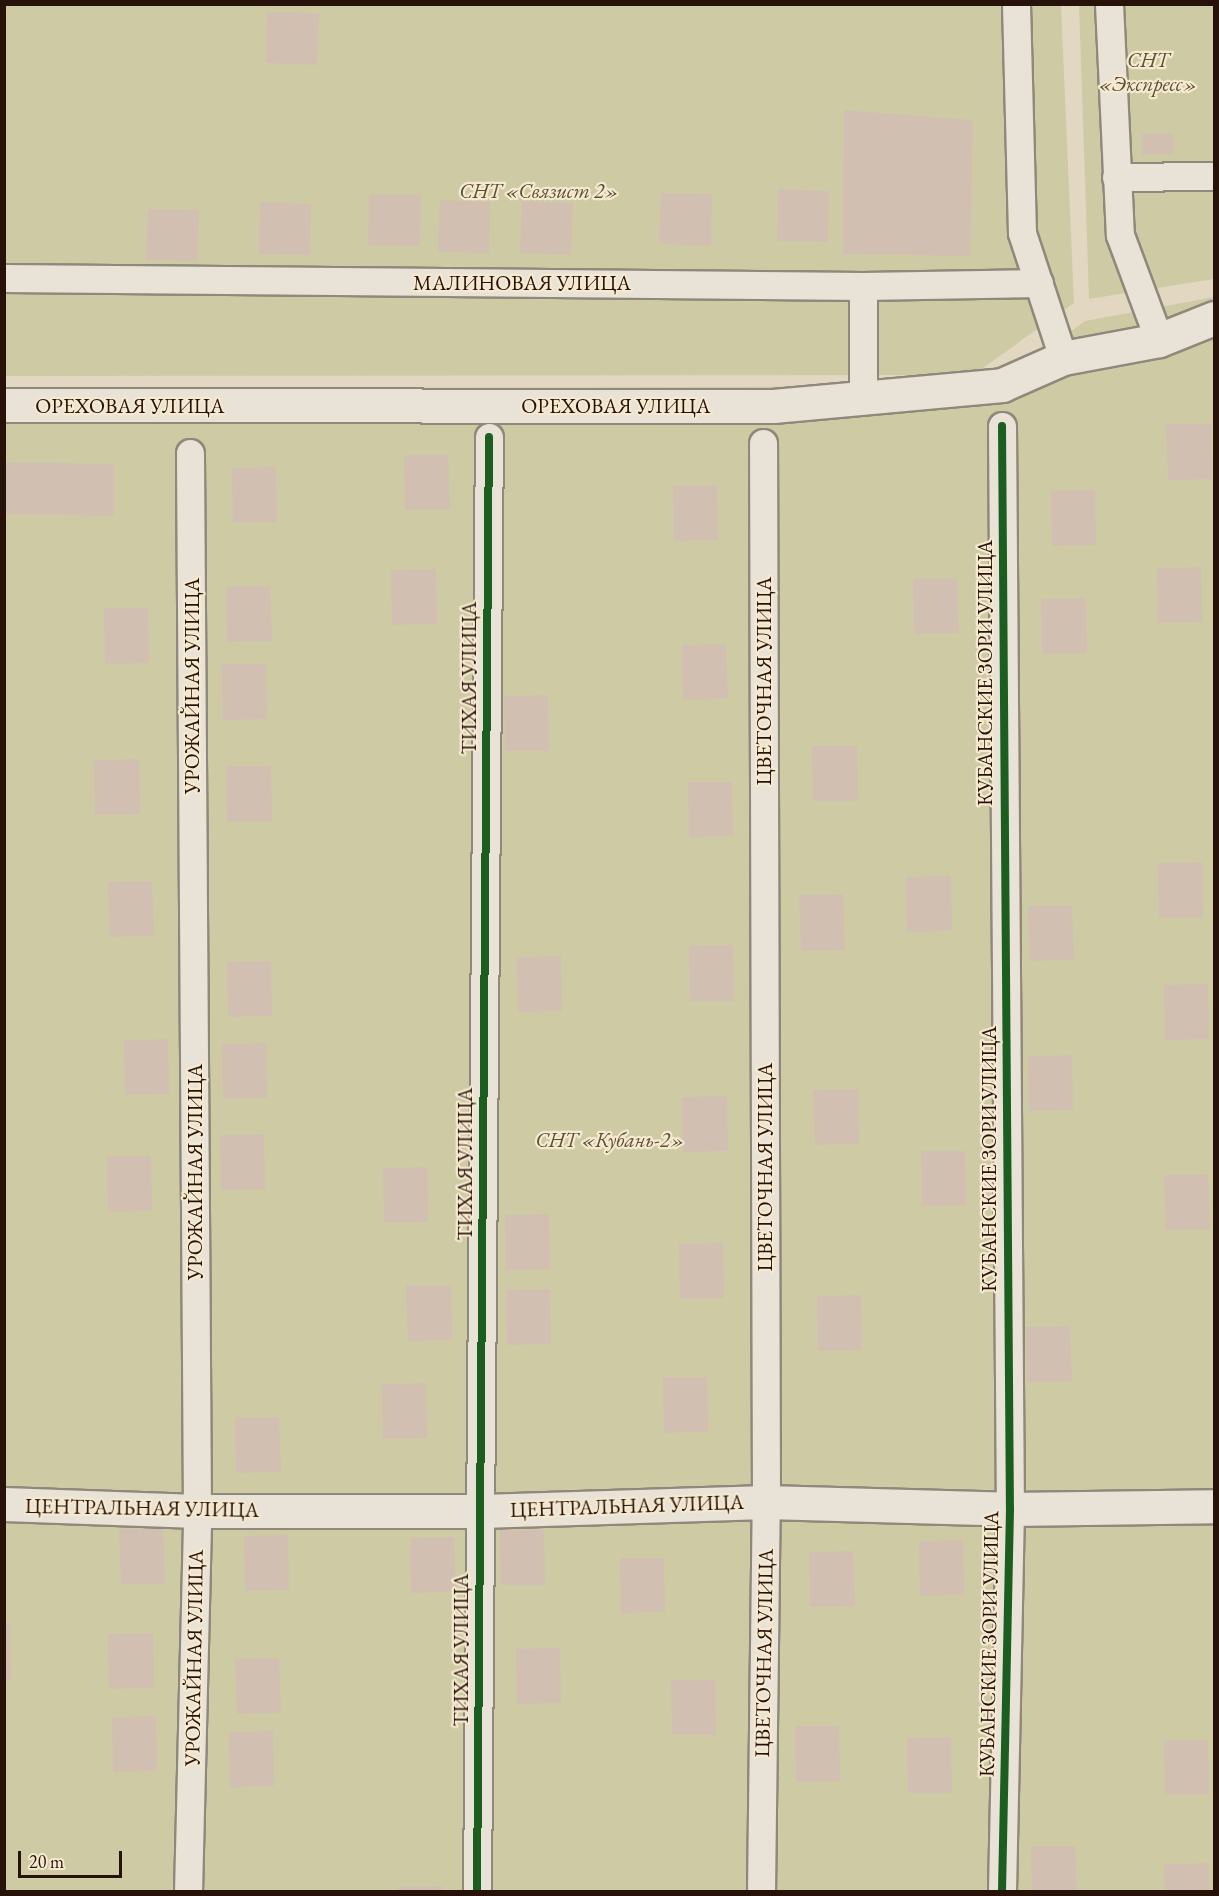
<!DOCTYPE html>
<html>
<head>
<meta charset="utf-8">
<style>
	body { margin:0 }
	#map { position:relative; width:1219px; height:1896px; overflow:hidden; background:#e2d8c2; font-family:"EB Garamond",serif }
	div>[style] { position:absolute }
	.green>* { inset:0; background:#cecba4 }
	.building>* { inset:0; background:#d1c0b1 }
	.roads { filter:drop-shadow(2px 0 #90887a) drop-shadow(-2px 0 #90887a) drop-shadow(0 2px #90887a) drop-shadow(0 -2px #90887a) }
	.minor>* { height:27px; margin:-13.5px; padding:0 13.5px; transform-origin:13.5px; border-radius:13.5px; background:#e8e2d7 }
	.tertiary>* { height:33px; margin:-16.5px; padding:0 16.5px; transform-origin:16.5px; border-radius:16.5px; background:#e8e2d7 }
	.cycleway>* { height:8px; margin:-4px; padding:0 4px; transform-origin:4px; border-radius:4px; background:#1b5e20 }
	span { translate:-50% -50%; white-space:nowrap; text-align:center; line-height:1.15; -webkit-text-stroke:4.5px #f5e9cf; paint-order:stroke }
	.park-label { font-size:21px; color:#5c4f36; font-style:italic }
	.street-label { font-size:21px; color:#271209 }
	.frame { position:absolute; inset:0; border:6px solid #271209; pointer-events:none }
	.scale { position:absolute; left:18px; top:1851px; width:104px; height:27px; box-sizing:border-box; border:3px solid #271209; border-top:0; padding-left:8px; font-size:18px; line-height:21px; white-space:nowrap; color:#271209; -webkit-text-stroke:4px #f5e9cf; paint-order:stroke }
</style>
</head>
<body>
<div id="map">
	<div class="green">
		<div style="clip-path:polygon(5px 5px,1061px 5px,1074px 303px,973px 375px,5px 376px)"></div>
		<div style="clip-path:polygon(1079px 5px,1214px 5px,1214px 279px,1089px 299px)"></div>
		<div style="clip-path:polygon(1214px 297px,1214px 1891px,5px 1892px,5px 389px,996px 386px,1085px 321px)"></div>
	</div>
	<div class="building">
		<div style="clip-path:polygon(267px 12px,319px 13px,317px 65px,266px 63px)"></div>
		<div style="clip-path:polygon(844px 110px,973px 120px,970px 256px,843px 254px)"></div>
		<div style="clip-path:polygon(1173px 133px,1174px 154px,1142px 155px,1142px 134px)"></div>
		<div style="clip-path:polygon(778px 189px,829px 191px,828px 242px,777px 241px)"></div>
		<div style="clip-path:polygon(661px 193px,712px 194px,711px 246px,659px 244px)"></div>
		<div style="clip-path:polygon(369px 194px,421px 195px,420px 246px,368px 245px)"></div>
		<div style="clip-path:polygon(440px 200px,490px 202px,489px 253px,438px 252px)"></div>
		<div style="clip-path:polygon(522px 201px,573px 203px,571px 255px,520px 253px)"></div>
		<div style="clip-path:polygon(260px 202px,311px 204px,310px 255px,259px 254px)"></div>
		<div style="clip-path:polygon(148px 209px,199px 210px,197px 261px,146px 260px)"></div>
		<div style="clip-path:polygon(1166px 424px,1211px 424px,1212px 479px,1168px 480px)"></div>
		<div style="clip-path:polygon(404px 455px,448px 455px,450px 509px,405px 510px)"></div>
		<div style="clip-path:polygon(4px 462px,114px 464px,114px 516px,4px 514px)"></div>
		<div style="clip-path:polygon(276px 467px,277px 522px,233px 523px,232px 468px)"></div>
		<div style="clip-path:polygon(717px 485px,718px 540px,674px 541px,673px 486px)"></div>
		<div style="clip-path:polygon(1095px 490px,1096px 545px,1052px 546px,1051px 491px)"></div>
		<div style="clip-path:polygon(1201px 567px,1202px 622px,1158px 623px,1157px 568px)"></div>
		<div style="clip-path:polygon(436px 569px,437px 624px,392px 625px,391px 570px)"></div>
		<div style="clip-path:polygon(913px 579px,957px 579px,959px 633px,914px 634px)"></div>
		<div style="clip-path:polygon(270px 586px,272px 641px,227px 642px,226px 587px)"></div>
		<div style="clip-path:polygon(1086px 598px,1087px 653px,1042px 654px,1041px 599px)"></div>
		<div style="clip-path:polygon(104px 608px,148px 608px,149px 663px,105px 664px)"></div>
		<div style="clip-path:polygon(726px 644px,728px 699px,683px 700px,682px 645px)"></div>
		<div style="clip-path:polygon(222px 664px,266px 664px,267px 719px,223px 720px)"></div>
		<div style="clip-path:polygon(548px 695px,549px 751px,505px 751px,504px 696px)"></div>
		<div style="clip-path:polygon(812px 746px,857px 746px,858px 801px,813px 801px)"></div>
		<div style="clip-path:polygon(139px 759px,140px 814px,95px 815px,94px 760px)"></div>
		<div style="clip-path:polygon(226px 766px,271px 766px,272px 821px,227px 822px)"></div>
		<div style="clip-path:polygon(688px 782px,732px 782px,733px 836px,689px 837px)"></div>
		<div style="clip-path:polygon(1202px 862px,1203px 917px,1159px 918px,1158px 863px)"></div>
		<div style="clip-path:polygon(951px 876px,952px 931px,907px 932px,906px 877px)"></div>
		<div style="clip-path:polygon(152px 881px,154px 936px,110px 937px,108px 882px)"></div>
		<div style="clip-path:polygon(843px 894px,845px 950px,801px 951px,799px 895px)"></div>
		<div style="clip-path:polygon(1072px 905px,1074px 960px,1030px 961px,1028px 906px)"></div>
		<div style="clip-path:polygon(733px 945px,734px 1001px,690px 1001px,689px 946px)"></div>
		<div style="clip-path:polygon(561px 956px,562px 1011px,518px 1012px,517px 957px)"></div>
		<div style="clip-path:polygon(271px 961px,272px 1016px,228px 1017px,227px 962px)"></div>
		<div style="clip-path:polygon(1208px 984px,1209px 1039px,1165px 1040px,1164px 985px)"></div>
		<div style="clip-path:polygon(168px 1039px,169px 1094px,125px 1095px,124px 1040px)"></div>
		<div style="clip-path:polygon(266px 1043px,267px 1098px,223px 1099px,222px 1044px)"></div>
		<div style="clip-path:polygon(1072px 1055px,1073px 1110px,1029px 1111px,1028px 1056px)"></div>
		<div style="clip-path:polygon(858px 1089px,859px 1144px,815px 1145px,813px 1090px)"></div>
		<div style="clip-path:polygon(727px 1096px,728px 1151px,683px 1152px,682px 1097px)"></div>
		<div style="clip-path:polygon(264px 1134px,265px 1189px,221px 1190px,220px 1135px)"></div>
		<div style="clip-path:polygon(921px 1151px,965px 1151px,966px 1205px,922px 1206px)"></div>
		<div style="clip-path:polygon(107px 1156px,151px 1156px,152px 1211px,108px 1212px)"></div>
		<div style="clip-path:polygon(427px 1167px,428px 1222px,384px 1223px,383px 1168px)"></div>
		<div style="clip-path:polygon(1208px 1174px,1210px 1229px,1166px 1230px,1164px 1175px)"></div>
		<div style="clip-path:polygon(549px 1214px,550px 1269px,506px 1270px,505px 1215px)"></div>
		<div style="clip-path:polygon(723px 1243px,724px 1298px,680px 1299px,679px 1244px)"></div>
		<div style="clip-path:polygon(406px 1285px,451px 1285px,452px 1340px,408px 1341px)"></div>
		<div style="clip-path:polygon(550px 1289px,551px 1344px,507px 1345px,506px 1290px)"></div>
		<div style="clip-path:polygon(861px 1295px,862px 1350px,818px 1351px,817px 1296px)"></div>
		<div style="clip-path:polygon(1070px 1326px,1072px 1381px,1027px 1382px,1026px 1327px)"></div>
		<div style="clip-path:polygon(663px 1377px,707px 1377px,708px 1432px,664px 1433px)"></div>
		<div style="clip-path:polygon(426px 1383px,427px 1438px,383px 1439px,382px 1384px)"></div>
		<div style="clip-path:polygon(235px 1417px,279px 1417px,281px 1472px,236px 1473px)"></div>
		<div style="clip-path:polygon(163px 1528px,165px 1584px,121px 1584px,119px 1529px)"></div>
		<div style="clip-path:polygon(500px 1530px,544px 1530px,545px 1585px,501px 1585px)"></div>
		<div style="clip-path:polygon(288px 1535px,289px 1590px,245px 1591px,244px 1536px)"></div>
		<div style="clip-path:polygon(454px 1537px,456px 1592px,411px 1593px,410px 1538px)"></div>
		<div style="clip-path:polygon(963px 1540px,964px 1595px,920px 1596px,919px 1541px)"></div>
		<div style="clip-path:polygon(853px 1551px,855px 1606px,810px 1607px,809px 1552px)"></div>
		<div style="clip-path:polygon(620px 1558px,664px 1558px,665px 1612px,621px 1613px)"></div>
		<div style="clip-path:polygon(4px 1625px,10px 1625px,11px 1680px,4px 1680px)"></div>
		<div style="clip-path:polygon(153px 1633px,154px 1688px,109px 1689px,108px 1634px)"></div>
		<div style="clip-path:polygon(560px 1648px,561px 1703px,517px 1704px,516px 1649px)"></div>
		<div style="clip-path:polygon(279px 1658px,281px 1713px,237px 1714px,235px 1659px)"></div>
		<div style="clip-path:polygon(671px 1680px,715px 1680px,716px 1735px,672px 1735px)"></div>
		<div style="clip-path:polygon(156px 1716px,157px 1771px,113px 1772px,112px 1717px)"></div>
		<div style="clip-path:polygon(795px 1726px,839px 1726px,840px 1781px,796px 1782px)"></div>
		<div style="clip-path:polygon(273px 1731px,274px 1786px,230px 1788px,229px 1732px)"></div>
		<div style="clip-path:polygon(951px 1737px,952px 1793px,908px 1793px,907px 1738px)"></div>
		<div style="clip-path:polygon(1164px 1740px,1208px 1740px,1209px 1795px,1165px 1795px)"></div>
		<div style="clip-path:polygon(1031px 1846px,1075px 1846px,1077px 1892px,1032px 1892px)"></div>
		<div style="clip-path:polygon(1209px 1863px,1209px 1892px,1165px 1892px,1164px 1864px)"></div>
		<div style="clip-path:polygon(442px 1886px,442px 1892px,398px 1892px,397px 1887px)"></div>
	</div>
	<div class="roads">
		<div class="minor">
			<div style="left:1016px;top:4px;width:229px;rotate:88.5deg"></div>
			<div style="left:1022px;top:233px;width:132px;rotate:71.8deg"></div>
			<div style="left:1109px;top:4px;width:231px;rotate:87.3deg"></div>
			<div style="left:1120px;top:235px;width:112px;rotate:69.6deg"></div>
			<div style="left:1116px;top:177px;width:98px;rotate:-0.6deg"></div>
			<div style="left:4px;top:278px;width:859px;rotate:0.53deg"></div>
			<div style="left:863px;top:286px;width:176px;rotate:-1deg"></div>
			<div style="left:863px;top:398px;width:112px;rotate:-90deg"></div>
			<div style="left:1002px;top:426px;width:1083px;rotate:89.58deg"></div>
			<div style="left:1010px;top:1509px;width:383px;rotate:91.2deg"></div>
			<div style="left:188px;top:1892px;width:381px;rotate:-88.6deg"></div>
			<div style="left:197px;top:1511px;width:1058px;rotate:-90.38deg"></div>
			<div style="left:477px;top:1892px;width:1455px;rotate:-89.53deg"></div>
			<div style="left:761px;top:1892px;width:390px;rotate:-89.3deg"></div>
			<div style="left:766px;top:1502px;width:1059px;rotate:-90.16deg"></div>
		</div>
		<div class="tertiary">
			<div style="left:4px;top:405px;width:769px;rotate:0.07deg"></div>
			<div style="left:773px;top:406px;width:230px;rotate:-5.2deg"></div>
			<div style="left:1002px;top:385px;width:67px;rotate:-23.9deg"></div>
			<div style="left:1063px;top:358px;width:98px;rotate:-10.6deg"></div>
			<div style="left:1159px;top:340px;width:59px;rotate:-21.8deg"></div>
			<div style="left:4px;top:1504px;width:193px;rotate:2.1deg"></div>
			<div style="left:197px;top:1511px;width:283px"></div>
			<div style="left:480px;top:1511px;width:286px;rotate:-1.8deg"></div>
			<div style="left:766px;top:1502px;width:244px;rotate:1.6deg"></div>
			<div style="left:1010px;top:1509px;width:204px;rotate:-0.8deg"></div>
		</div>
	</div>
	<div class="cycleway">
		<div style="left:1002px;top:426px;width:1083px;rotate:89.58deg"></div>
		<div style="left:1010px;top:1509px;width:383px;rotate:91.2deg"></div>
		<div style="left:477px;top:1892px;width:1455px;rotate:-89.53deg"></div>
	</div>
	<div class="park-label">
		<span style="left:1148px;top:72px">СНТ<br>«Экспресс»</span>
		<span style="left:539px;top:191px">СНТ «Связист 2»</span>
		<span style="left:610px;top:1140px">СНТ «Кубань-2»</span>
	</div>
	<div class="street-label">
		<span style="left:522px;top:283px">МАЛИНОВАЯ УЛИЦА</span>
		<span style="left:130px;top:406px">ОРЕХОВАЯ УЛИЦА</span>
		<span style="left:616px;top:406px">ОРЕХОВАЯ УЛИЦА</span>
		<span style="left:985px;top:673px;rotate:-90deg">КУБАНСКИЕ ЗОРИ УЛИЦА</span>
		<span style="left:469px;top:678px;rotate:-90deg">ТИХАЯ УЛИЦА</span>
		<span style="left:764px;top:681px;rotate:-90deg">ЦВЕТОЧНАЯ УЛИЦА</span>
		<span style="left:192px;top:686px;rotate:-90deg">УРОЖАЙНАЯ УЛИЦА</span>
		<span style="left:989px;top:1159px;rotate:-90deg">КУБАНСКИЕ ЗОРИ УЛИЦА</span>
		<span style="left:465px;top:1164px;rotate:-90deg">ТИХАЯ УЛИЦА</span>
		<span style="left:765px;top:1167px;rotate:-90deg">ЦВЕТОЧНАЯ УЛИЦА</span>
		<span style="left:195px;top:1172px;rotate:-90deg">УРОЖАЙНАЯ УЛИЦА</span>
		<span style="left:627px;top:1506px;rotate:-2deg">ЦЕНТРАЛЬНАЯ УЛИЦА</span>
		<span style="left:142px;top:1508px;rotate:1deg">ЦЕНТРАЛЬНАЯ УЛИЦА</span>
		<span style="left:989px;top:1644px;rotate:-89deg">КУБАНСКИЕ ЗОРИ УЛИЦА</span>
		<span style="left:461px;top:1650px;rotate:-90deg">ТИХАЯ УЛИЦА</span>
		<span style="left:764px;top:1653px;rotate:-89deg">ЦВЕТОЧНАЯ УЛИЦА</span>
		<span style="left:194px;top:1658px;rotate:-89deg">УРОЖАЙНАЯ УЛИЦА</span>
	</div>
	<div class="frame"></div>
	<div class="scale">20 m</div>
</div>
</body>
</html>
